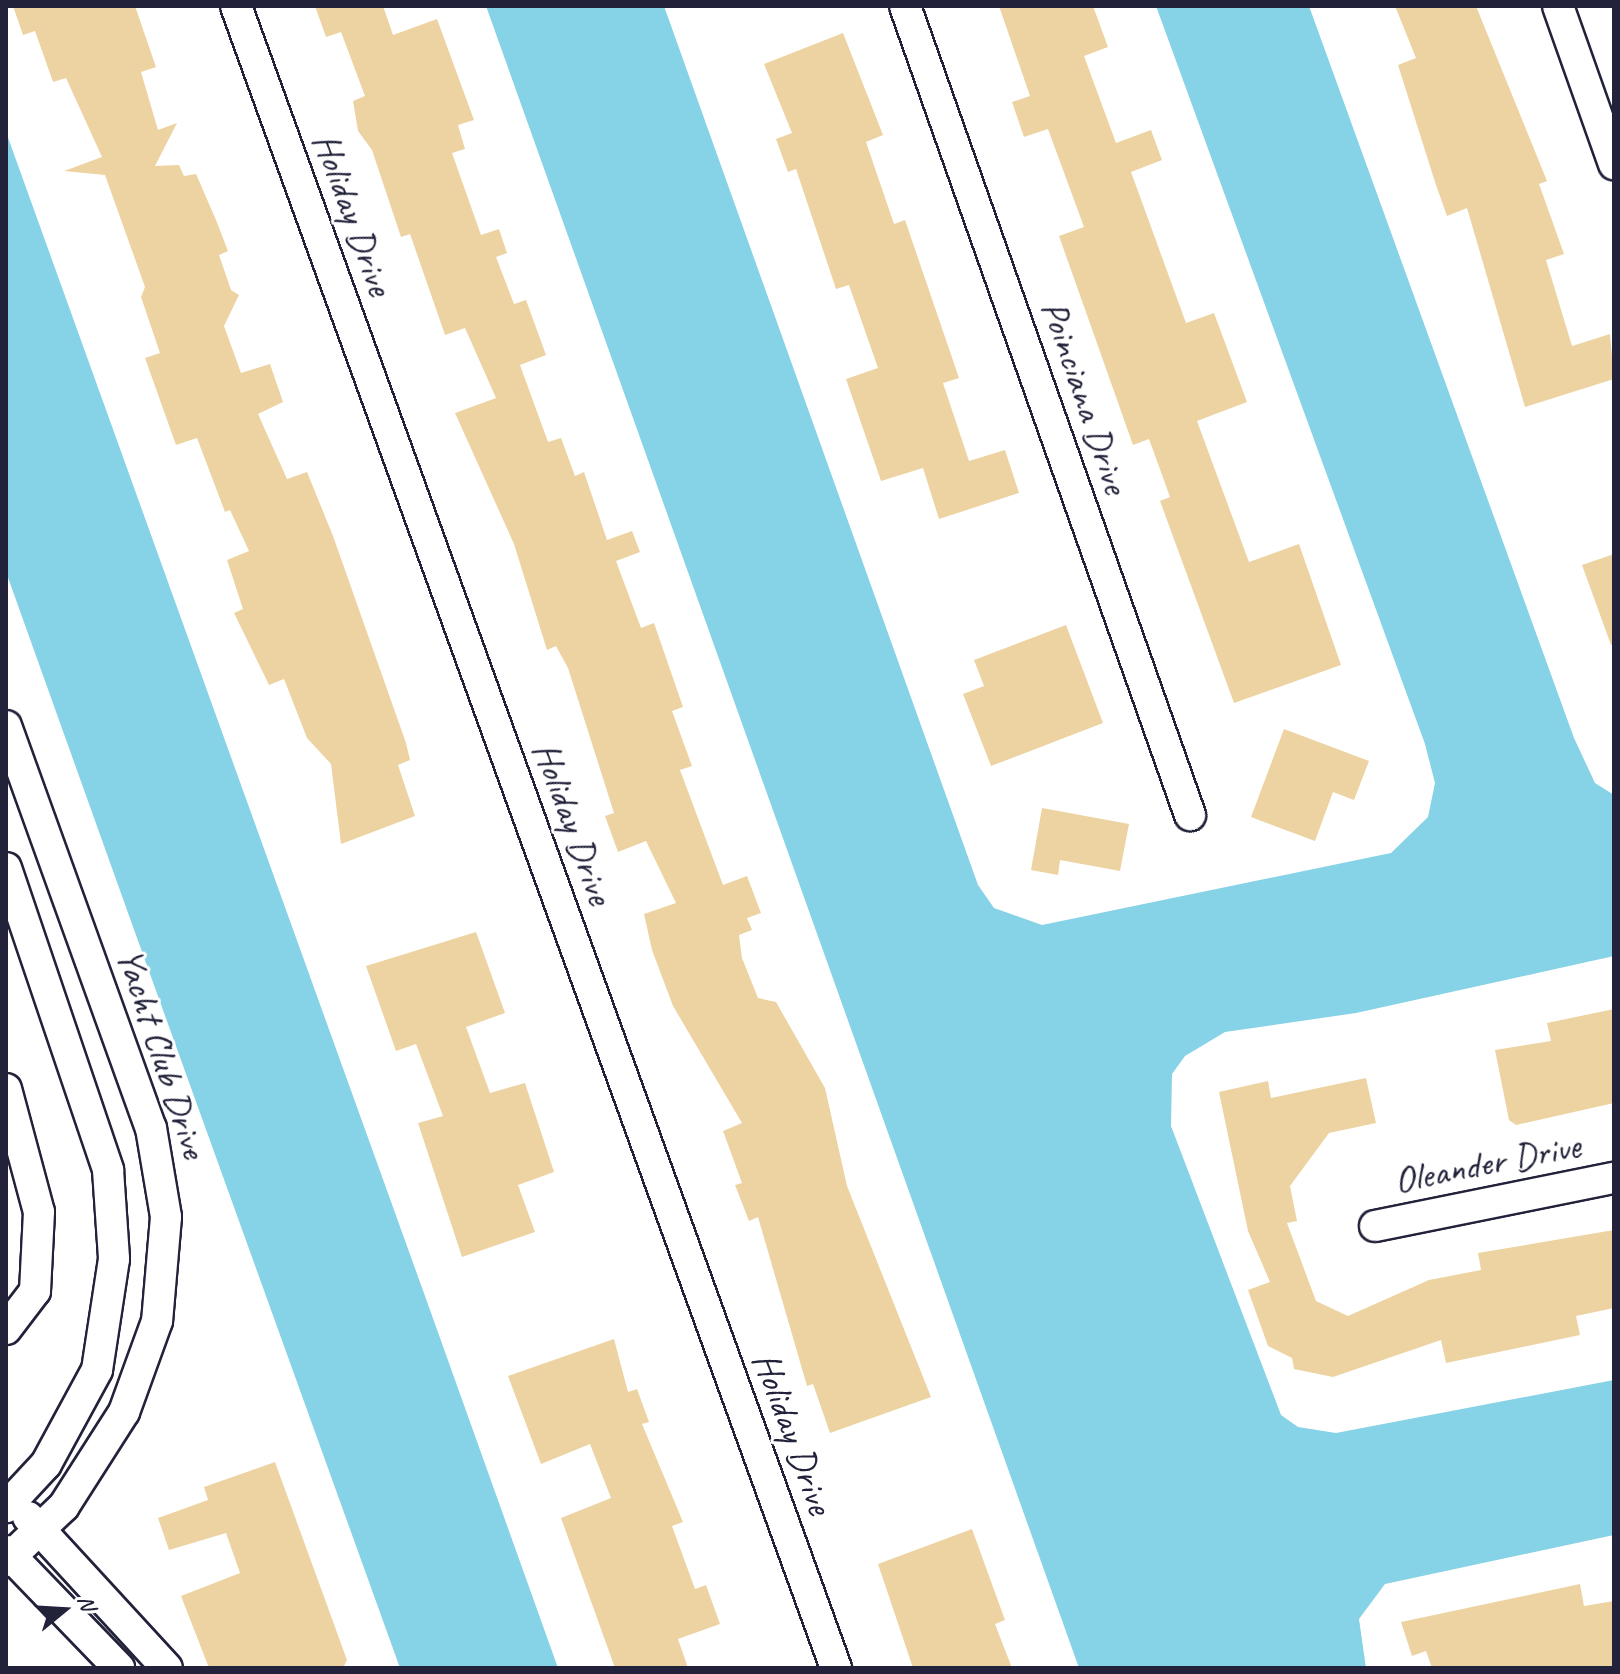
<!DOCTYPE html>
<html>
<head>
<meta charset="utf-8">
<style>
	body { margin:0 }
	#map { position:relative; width:1620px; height:1674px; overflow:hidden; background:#fff; font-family:Caveat,sans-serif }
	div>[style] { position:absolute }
	.water>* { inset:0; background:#86d2e6 }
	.building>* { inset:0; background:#edd3a2 }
	.roads { filter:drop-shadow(2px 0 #22223b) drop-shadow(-2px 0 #22223b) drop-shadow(0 2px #22223b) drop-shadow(0 -2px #22223b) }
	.minor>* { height:30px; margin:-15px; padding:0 15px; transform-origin:15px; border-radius:15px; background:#fff }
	span { translate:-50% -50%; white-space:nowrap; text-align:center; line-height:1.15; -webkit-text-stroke:6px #fff; paint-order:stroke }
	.street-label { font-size:38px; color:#22223b }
	.frame { position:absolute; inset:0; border:8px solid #22223b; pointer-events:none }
	.north { position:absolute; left:24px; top:1570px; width:80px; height:80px; -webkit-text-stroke:6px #fff; paint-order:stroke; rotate:72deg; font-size:22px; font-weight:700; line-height:32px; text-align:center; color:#22223b }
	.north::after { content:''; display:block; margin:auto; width:28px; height:36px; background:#22223b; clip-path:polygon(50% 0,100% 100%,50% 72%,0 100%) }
</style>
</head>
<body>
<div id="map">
	<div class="water">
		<div style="clip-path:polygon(486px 6px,664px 6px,978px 885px,994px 908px,1042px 925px,1391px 853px,1428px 817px,1435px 783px,1425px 744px,1156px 6px,1309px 6px,1574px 738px,1595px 783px,1614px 795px,1614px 956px,1356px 1013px,1225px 1032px,1185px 1056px,1172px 1074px,1171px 1126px,1281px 1415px,1298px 1427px,1336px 1433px,1614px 1380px,1614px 1535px,1385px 1584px,1359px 1619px,1366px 1668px,1079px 1668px)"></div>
		<div style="clip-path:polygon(6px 132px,430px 1310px,558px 1668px,400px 1668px,132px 924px,6px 572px)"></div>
	</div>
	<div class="building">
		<div style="clip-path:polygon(13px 6px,135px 6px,156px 67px,141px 72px,158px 130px,177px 123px,155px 166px,179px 165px,184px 176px,196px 174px,216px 220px,228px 251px,219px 255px,231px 290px,239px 295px,224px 326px,241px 373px,270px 364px,283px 402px,258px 414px,287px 479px,307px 472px,333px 536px,406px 743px,410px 760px,398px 765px,415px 816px,341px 844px,331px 764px,307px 738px,284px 679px,269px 685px,234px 613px,243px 609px,227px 560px,249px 551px,230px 510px,225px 512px,197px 438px,176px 445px,145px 358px,160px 353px,141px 297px,145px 287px,105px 175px,64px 171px,102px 157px,66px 78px,53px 82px,35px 31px,23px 35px)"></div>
		<div style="clip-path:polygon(315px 6px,383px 6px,393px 35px,437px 19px,474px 120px,458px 125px,465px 149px,452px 153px,481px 235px,499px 229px,507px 253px,496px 257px,514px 304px,526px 300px,546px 355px,520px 365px,548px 442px,561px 438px,575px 476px,584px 472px,607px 540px,632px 531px,640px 552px,616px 561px,641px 628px,654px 623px,683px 707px,672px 711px,692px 766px,680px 770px,723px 885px,747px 876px,761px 913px,747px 918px,752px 930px,739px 935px,742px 958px,758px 998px,776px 1002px,825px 1088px,847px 1186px,931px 1397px,830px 1433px,813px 1384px,807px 1386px,758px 1217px,749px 1221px,735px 1185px,742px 1183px,723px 1131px,742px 1123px,673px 1006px,652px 950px,644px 914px,676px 903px,646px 841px,618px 852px,605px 816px,614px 813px,568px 668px,556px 646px,547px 650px,514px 544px,455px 413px,496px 398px,465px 328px,445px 335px,410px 234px,401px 237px,372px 150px,358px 131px,353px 101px,365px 96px,341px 32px,326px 37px)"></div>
		<div style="clip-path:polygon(999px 6px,1093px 6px,1108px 47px,1084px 56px,1116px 143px,1151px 130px,1162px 160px,1131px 172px,1186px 323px,1214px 313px,1247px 402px,1197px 421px,1249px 562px,1299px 544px,1341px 665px,1234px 703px,1160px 501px,1170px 497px,1149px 439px,1133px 445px,1059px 236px,1084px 227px,1048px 129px,1024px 137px,1012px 102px,1030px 96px)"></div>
		<div style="clip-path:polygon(1395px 6px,1476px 6px,1547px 181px,1539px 184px,1564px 254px,1546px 260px,1572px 346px,1610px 334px,1614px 379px,1525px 407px,1467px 208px,1447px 216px,1435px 182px,1398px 65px,1416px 58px)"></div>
		<div style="clip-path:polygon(843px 33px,883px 135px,866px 142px,894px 224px,905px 220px,959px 378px,943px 383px,969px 461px,1005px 450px,1019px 493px,939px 519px,923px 468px,881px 481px,846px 379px,878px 368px,849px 285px,836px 289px,796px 169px,788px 172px,776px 139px,792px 133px,764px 64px)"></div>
		<div style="clip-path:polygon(1614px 554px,1614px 644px,1611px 645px,1582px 565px)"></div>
		<div style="clip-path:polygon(1066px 625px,1103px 723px,991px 766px,963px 694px,984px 686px,974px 660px)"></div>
		<div style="clip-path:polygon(1284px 729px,1369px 761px,1354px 800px,1333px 792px,1315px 841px,1251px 817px)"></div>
		<div style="clip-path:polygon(1042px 808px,1129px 824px,1120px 871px,1060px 860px,1058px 875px,1031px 870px)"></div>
		<div style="clip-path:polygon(476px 932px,505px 1013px,466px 1027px,490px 1093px,525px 1083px,554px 1172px,518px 1185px,535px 1232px,462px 1257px,418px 1123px,443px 1116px,416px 1044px,396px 1051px,366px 966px)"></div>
		<div style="clip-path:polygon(1614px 1009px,1614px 1103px,1516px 1125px,1509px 1120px,1495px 1050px,1551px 1041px,1547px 1023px)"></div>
		<div style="clip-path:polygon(1366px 1078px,1376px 1123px,1329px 1133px,1290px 1186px,1297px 1221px,1287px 1223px,1316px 1301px,1348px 1316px,1429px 1280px,1481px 1270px,1478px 1253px,1614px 1230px,1614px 1308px,1576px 1316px,1580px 1335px,1446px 1363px,1441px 1340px,1333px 1377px,1294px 1369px,1292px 1358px,1268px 1346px,1248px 1290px,1270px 1282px,1248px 1231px,1219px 1092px,1268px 1081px,1271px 1098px)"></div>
		<div style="clip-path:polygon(614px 1339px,628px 1392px,637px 1389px,649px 1422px,642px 1424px,683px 1522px,672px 1526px,695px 1589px,706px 1585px,720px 1624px,678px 1639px,688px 1668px,615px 1668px,561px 1518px,611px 1498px,590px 1444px,541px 1464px,508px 1376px)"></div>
		<div style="clip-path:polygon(275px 1462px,347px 1660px,343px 1668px,209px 1668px,181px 1596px,240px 1573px,226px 1533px,169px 1550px,158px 1518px,208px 1500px,204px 1487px)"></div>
		<div style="clip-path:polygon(972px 1529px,1005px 1620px,995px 1624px,1012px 1668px,913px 1668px,878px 1564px)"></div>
		<div style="clip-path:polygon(1580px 1584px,1584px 1606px,1614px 1601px,1614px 1668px,1432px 1668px,1426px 1651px,1412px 1656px,1401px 1622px)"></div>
	</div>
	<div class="roads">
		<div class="minor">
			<div style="left:236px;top:6px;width:1767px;rotate:70.15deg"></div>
			<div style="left:905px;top:6px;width:858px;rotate:70.59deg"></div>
			<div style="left:1558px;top:6px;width:168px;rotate:70.5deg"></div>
			<div style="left:6px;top:726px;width:427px;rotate:70.2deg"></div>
			<div style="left:151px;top:1128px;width:90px;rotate:80.4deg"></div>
			<div style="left:166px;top:1217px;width:104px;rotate:94.9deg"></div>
			<div style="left:157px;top:1321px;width:97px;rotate:109.9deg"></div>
			<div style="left:124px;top:1412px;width:112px;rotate:122.6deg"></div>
			<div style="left:64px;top:1506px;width:80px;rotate:136.5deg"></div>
			<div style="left:6px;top:868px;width:319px;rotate:71.3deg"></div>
			<div style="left:108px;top:1170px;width:89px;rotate:86.1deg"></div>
			<div style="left:114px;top:1259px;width:112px;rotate:98.7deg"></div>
			<div style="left:97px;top:1370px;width:107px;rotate:118.5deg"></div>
			<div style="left:46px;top:1464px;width:59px;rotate:132.9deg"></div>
			<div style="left:6px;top:1089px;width:127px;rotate:75deg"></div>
			<div style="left:39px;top:1212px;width:79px;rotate:92.9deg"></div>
			<div style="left:35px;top:1291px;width:48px;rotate:127.3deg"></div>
			<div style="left:1375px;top:1226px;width:244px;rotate:-11.4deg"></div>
			<div style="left:28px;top:1517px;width:205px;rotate:47.4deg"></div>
			<div style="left:6px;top:1551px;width:163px;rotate:46deg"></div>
		</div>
	</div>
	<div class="street-label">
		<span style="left:353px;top:214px;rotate:70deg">Holiday Drive</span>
		<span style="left:1085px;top:397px;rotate:71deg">Poinciana Drive</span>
		<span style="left:573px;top:823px;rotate:70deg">Holiday Drive</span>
		<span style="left:162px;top:1053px;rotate:72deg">Yacht Club Drive</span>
		<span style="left:1487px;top:1163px;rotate:-11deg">Oleander Drive</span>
		<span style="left:793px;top:1433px;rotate:70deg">Holiday Drive</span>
	</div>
	<div class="frame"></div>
	<div class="north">N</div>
</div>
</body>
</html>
